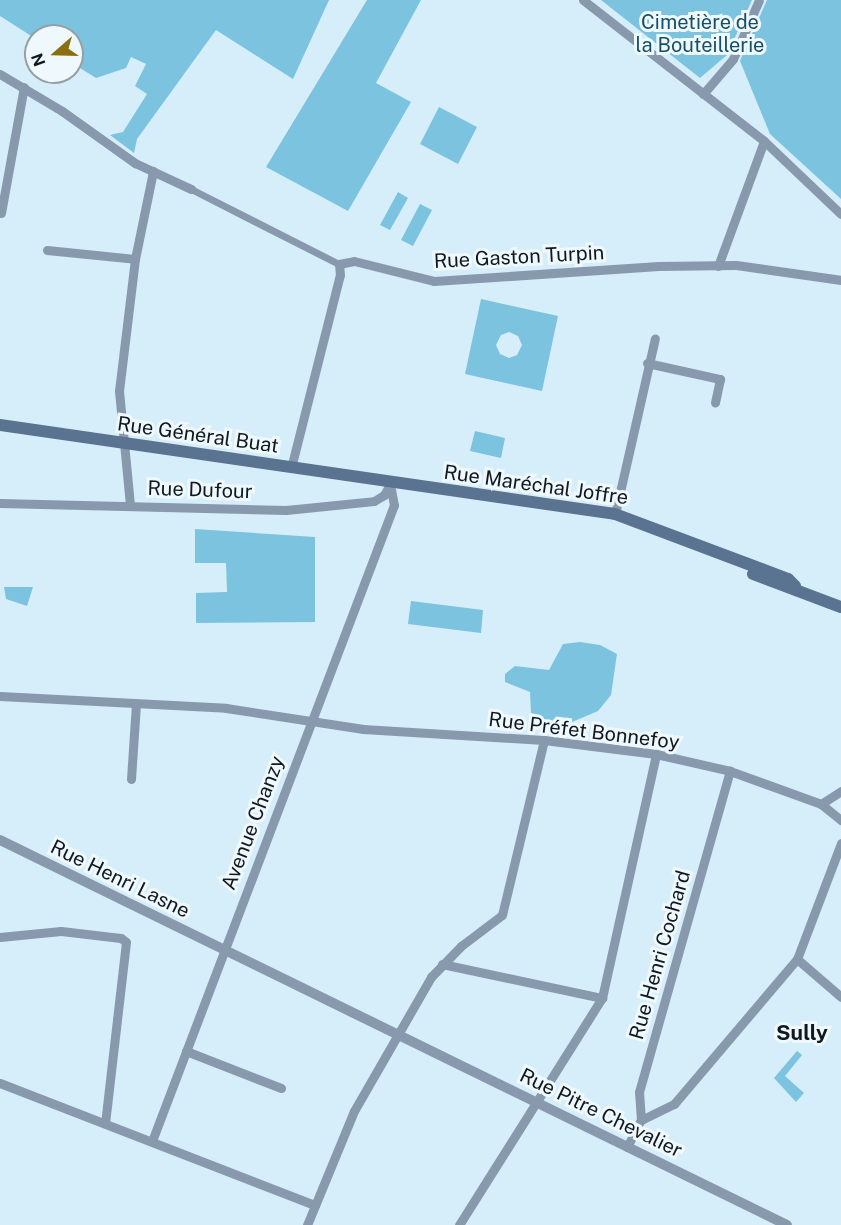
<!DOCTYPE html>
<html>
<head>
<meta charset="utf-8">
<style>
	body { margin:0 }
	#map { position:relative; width:841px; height:1225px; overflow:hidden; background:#d6eef9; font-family:"Public Sans",sans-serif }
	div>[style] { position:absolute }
	.green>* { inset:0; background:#7cc3df }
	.pedestrian>* { height:7px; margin:-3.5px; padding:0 3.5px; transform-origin:3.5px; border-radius:3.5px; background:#8899ae }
	.minor>* { height:9px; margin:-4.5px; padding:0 4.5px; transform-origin:4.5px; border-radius:4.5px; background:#8899ae }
	.tertiary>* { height:10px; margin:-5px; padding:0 5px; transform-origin:5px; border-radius:5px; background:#8899ae }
	.secondary>* { height:12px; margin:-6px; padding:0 6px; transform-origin:6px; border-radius:6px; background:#597390 }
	span { translate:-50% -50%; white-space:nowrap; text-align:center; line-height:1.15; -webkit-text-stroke:6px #eff9fd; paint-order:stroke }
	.park-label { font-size:20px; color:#165065 }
	.street-label { font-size:20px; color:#10191d }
	.neighbourhood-label { font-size:21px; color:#10191d; font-weight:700 }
	.north { position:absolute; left:24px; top:24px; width:60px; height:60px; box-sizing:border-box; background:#eff9fd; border:2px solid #969fa3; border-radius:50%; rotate:250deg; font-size:16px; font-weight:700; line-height:24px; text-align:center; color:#10191d }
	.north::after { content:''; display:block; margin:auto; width:21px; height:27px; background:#896f10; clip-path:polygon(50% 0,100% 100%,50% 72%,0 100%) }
</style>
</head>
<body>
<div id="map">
	<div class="green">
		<div style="clip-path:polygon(0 0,329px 0,293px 79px,216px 30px,137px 139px,134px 153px,110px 135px,123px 132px,147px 94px,135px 86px,146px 64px,131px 57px,126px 68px,96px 78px,72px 63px,72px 36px,36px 36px,36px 39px,0 16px)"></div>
		<div style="clip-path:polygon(367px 0,421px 0,376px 83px,411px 102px,348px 211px,266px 167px)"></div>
		<div style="clip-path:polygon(601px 0,752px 0,727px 55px,700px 78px)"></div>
		<div style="clip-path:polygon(767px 0,841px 0,841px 199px,770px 134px,740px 61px)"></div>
		<div style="clip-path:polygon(439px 107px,477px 127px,458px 164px,420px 144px)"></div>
		<div style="clip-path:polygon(398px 192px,408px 198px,390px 230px,380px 225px)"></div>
		<div style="clip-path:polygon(420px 204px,432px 210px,413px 246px,401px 240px)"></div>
		<div style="clip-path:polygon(evenodd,481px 299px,558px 316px,542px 391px,465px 374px,481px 299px,509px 332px,518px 336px,522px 345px,517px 355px,509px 358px,500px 354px,496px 345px,501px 335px,509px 332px)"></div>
		<div style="clip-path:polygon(475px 431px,505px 438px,501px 458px,470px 451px)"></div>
		<div style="clip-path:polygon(195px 529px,315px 537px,315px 622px,196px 623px,196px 593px,227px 592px,226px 563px,195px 563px)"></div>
		<div style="clip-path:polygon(4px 587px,33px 587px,27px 606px,6px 599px)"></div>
		<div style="clip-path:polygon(411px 601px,483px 610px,481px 633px,408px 624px)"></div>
		<div style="clip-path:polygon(580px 642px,600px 645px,617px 654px,611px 695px,598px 711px,558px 728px,531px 713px,530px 692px,505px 682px,505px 674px,515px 666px,549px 670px,563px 644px)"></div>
		<div style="clip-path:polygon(797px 1051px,802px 1055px,785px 1076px,804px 1093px,796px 1102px,774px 1078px)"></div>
	</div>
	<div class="pedestrian">
		<div style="left:191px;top:189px;width:166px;rotate:26.9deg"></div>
	</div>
	<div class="minor">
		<div style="left:583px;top:0;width:229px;rotate:37.9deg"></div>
		<div style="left:764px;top:141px;width:106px;rotate:43.5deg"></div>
		<div style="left:0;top:74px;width:72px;rotate:30.8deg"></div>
		<div style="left:62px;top:111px;width:90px;rotate:35.5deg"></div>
		<div style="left:135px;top:163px;width:62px;rotate:24.9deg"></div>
		<div style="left:703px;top:94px;width:46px;rotate:-49.4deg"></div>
		<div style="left:733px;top:59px;width:64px;rotate:-66.2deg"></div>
		<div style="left:1px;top:213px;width:128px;rotate:-79.7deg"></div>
		<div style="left:47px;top:250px;width:88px;rotate:5.8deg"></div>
		<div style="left:718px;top:266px;width:133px;rotate:-69.8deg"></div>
		<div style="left:647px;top:363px;width:75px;rotate:12.4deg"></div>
		<div style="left:720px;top:379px;width:24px;rotate:102deg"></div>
		<div style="left:291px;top:468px;width:199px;rotate:-75.8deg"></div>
		<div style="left:340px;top:275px;width:11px;rotate:-95deg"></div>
		<div style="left:339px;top:264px;width:15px;rotate:-11deg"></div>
		<div style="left:354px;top:261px;width:82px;rotate:14deg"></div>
		<div style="left:434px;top:281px;width:225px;rotate:-3.8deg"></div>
		<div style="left:658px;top:266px;width:78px;rotate:-0.7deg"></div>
		<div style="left:736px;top:265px;width:106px;rotate:8.1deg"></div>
		<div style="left:0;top:503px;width:286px;rotate:1.4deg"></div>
		<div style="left:286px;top:510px;width:88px;rotate:-5.8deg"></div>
		<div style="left:374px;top:501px;width:12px;rotate:-31deg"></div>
		<div style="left:384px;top:495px;width:13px;rotate:-61deg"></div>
		<div style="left:130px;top:505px;width:115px;rotate:-95.5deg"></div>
		<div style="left:119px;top:391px;width:133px;rotate:-83.1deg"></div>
		<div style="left:135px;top:259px;width:90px;rotate:-78.4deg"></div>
		<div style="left:615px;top:514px;width:180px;rotate:-77.2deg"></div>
		<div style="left:0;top:696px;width:226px;rotate:3deg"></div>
		<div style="left:226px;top:708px;width:139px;rotate:8.7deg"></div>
		<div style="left:363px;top:729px;width:181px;rotate:3.5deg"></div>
		<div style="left:544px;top:740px;width:113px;rotate:7.1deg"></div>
		<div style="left:656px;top:754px;width:76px;rotate:12.9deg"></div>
		<div style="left:730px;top:771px;width:97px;rotate:19.9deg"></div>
		<div style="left:821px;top:804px;width:26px;rotate:39deg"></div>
		<div style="left:131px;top:779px;width:75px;rotate:-86.2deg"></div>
		<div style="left:821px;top:804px;width:24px;rotate:-33deg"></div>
		<div style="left:0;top:937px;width:61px;rotate:-5.6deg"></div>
		<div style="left:61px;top:931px;width:60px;rotate:6.7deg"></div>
		<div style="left:121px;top:938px;width:6px;rotate:39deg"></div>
		<div style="left:126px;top:942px;width:182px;rotate:96.6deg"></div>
		<div style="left:797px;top:959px;width:58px;rotate:40.8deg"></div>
		<div style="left:442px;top:964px;width:164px;rotate:12deg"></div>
		<div style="left:186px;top:1051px;width:102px;rotate:21.3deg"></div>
		<div style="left:0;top:1083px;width:338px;rotate:21.2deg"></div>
		<div style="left:641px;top:1120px;width:37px;rotate:-26deg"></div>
		<div style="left:674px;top:1104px;width:190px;rotate:-49.7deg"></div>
		<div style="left:797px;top:959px;width:124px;rotate:-69.2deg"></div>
		<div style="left:152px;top:1141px;width:680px;rotate:-69.17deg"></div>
		<div style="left:394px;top:505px;width:21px;rotate:-101deg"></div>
		<div style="left:627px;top:1147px;width:30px;rotate:-63deg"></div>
		<div style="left:641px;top:1120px;width:28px;rotate:-94deg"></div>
		<div style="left:639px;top:1092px;width:334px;rotate:-74.2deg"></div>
		<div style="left:307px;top:1225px;width:123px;rotate:-67.6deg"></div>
		<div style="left:354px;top:1111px;width:155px;rotate:-60.1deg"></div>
		<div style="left:431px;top:977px;width:43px;rotate:-45.9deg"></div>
		<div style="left:461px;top:946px;width:51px;rotate:-37.1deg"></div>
		<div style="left:502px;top:915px;width:180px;rotate:-76.5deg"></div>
		<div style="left:459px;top:1225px;width:268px;rotate:-57.8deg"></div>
		<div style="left:602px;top:998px;width:250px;rotate:-77.5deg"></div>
	</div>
	<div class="tertiary">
		<div style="left:0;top:840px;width:876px;rotate:26.07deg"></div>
	</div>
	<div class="secondary">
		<div style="left:0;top:425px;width:621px;rotate:8.23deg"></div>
		<div style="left:615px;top:514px;width:185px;rotate:20.6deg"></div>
		<div style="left:788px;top:579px;width:10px;rotate:45deg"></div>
		<div style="left:753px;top:574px;width:94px;rotate:20.6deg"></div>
	</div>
	<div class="park-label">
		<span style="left:700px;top:34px">Cimetière de<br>la Bouteillerie</span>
	</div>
	<div class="street-label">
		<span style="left:519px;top:257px;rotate:-3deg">Rue Gaston Turpin</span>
		<span style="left:198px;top:435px;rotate:8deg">Rue Général Buat</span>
		<span style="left:536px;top:485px;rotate:8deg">Rue Maréchal Joffre</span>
		<span style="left:200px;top:490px;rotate:2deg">Rue Dufour</span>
		<span style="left:584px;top:731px;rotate:7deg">Rue Préfet Bonnefoy</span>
		<span style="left:253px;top:823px;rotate:-69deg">Avenue Chanzy</span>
		<span style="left:120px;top:879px;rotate:26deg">Rue Henri Lasne</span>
		<span style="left:660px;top:955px;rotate:-74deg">Rue Henri Cochard</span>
		<span style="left:601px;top:1113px;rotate:26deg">Rue Pitre Chevalier</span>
	</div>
	<div class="neighbourhood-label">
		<span style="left:802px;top:1033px">Sully</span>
	</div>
	<div class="north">N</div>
</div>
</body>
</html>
